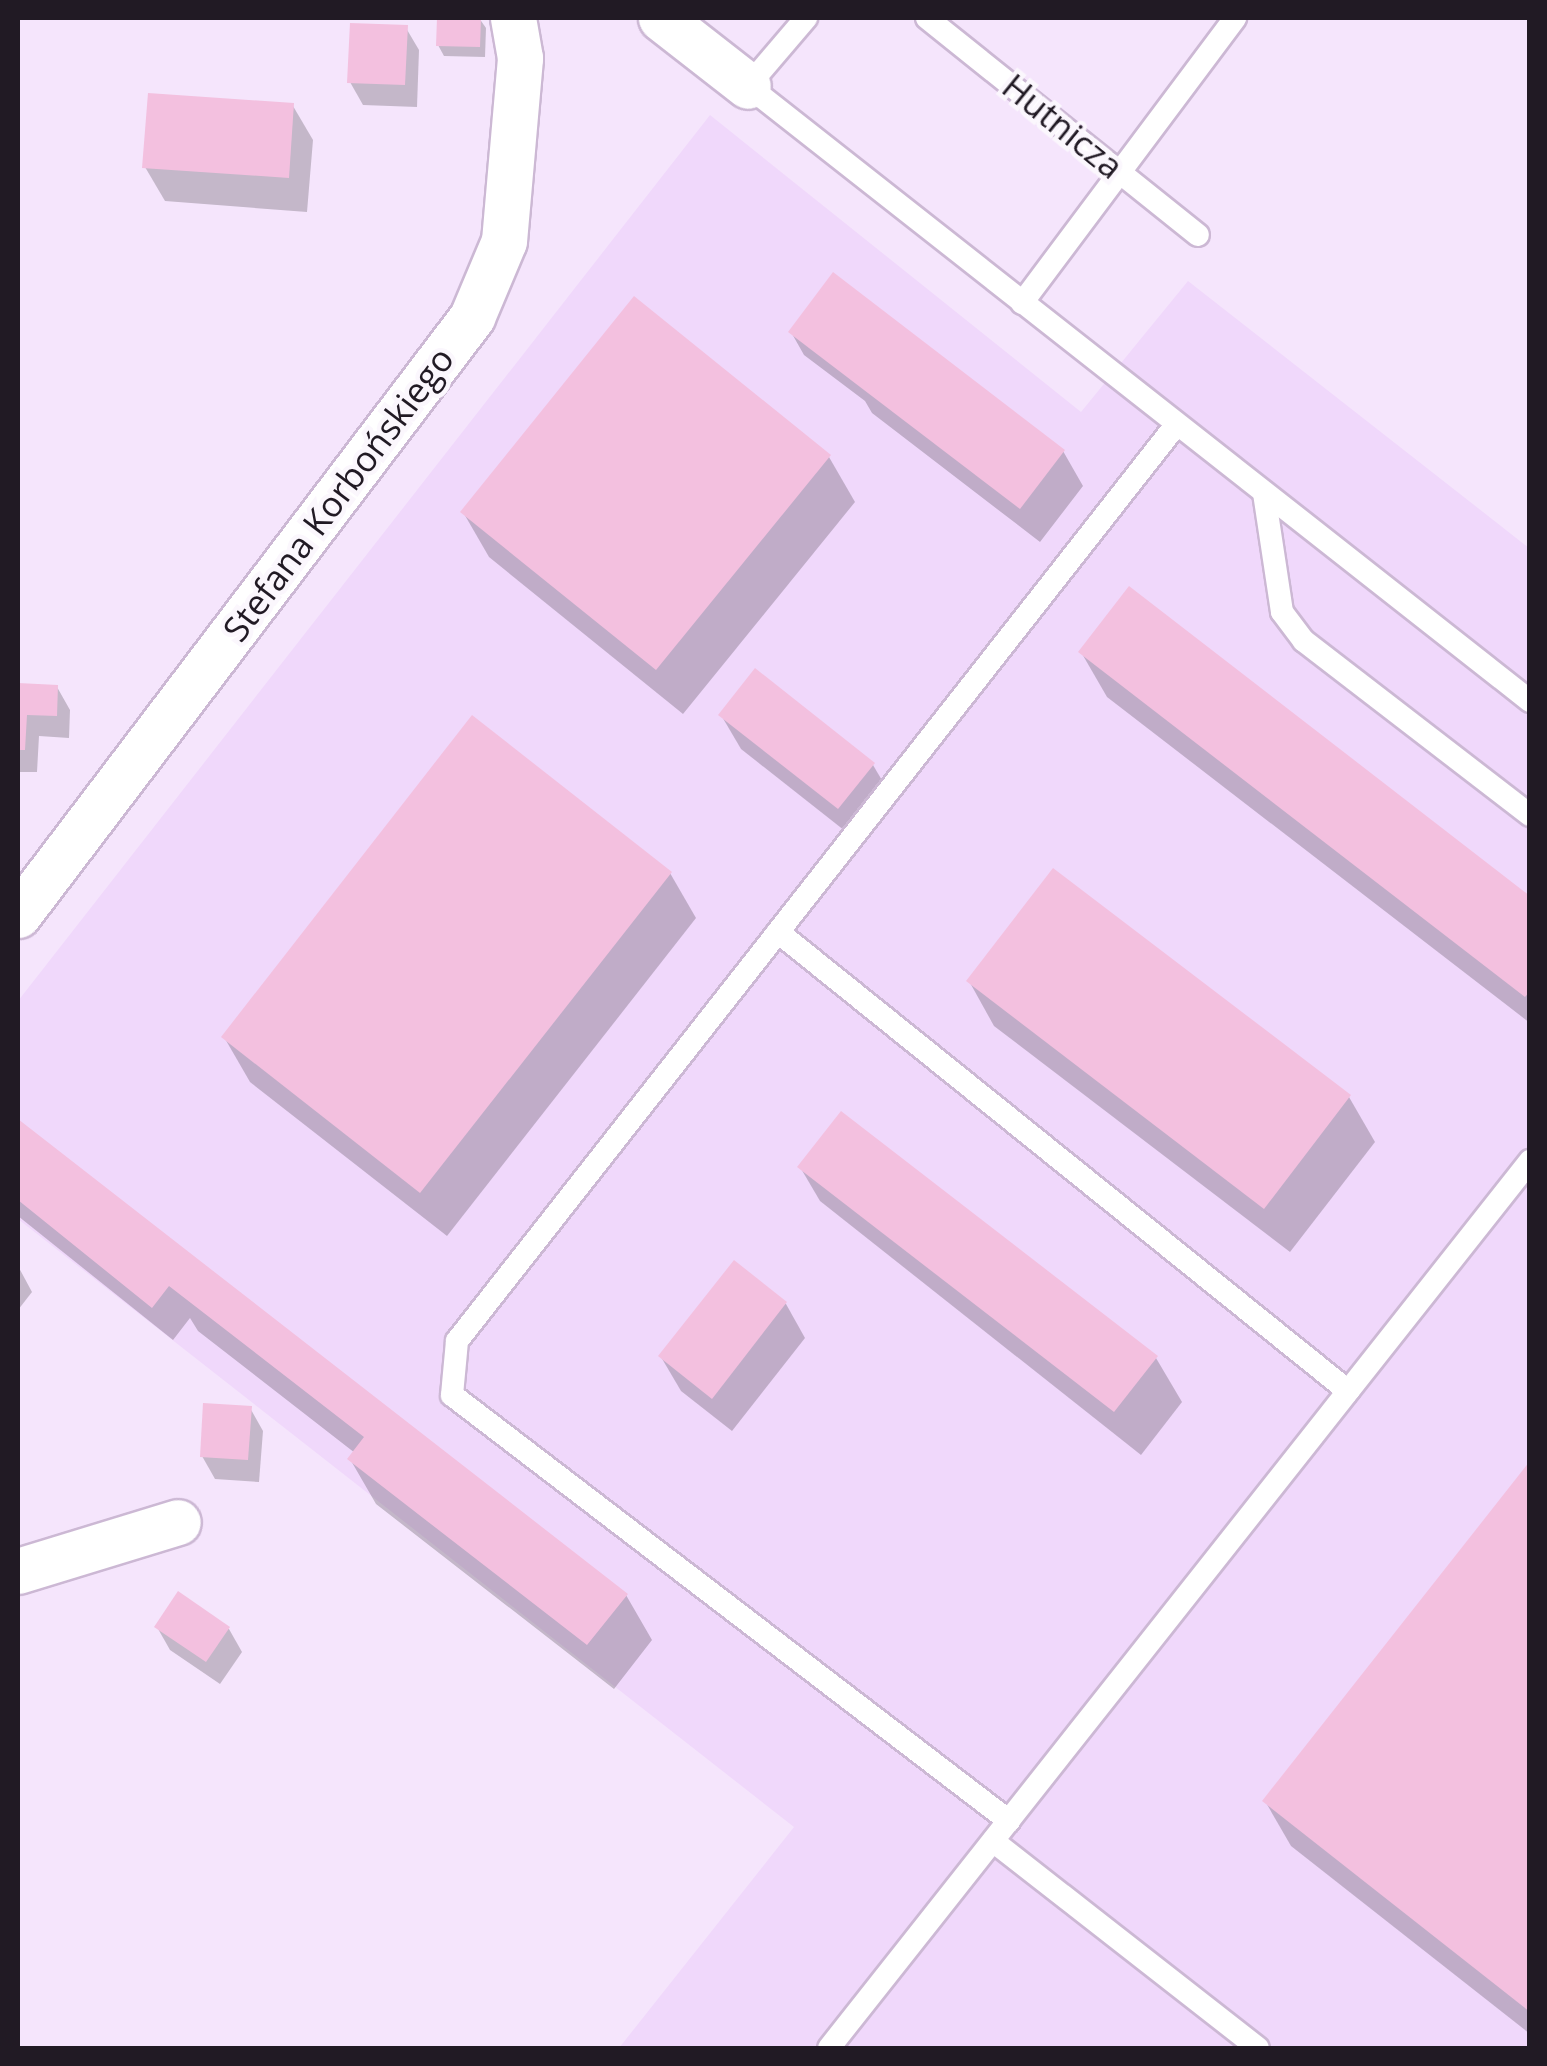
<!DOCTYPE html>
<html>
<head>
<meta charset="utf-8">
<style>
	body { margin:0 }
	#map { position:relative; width:1547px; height:2066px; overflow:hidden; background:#f5e5fc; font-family:"Open Sans",sans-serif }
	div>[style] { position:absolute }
	.built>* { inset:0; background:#f0d8fb }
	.shadow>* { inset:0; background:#0003 }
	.building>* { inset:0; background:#f3c0df }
	.roads { filter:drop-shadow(2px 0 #ccb8d4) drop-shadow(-2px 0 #ccb8d4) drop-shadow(0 2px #ccb8d4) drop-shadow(0 -2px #ccb8d4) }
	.service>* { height:22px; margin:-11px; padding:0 11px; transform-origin:11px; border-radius:11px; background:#fff }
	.minor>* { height:45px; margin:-22.5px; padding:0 22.5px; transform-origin:22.5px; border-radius:22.5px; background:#fff }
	span { translate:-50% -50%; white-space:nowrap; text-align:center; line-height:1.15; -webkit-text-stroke:9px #fbf7fd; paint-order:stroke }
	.street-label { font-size:35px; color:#211a24 }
	.frame { position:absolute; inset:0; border:20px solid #211a24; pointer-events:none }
</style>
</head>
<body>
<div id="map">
	<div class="built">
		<div style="clip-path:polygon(710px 115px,1081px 412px,1188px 281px,1529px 548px,1529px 2048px,619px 2048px,794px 1827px,18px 1219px,18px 1001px)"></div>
	</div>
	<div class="shadow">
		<div style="clip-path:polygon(439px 18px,479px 18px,486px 28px,485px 57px,444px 56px,438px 45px)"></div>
		<div style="clip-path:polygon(406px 28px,419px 50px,417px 107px,363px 105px,350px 82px)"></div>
		<div style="clip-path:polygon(293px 106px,313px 140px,307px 212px,165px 201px,145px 167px)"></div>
		<div style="clip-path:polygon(791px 332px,1063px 451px,1083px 486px,1040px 542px,872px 413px,865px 401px,804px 355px)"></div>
		<div style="clip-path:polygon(829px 457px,855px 502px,683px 714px,489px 557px,463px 512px)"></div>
		<div style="clip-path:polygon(1081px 652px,1530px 899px,1530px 1023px,1107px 697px)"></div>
		<div style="clip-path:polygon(18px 685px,57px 687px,70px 710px,69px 738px,39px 736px,37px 772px,18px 772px)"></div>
		<div style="clip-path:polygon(721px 715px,873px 765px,893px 799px,859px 842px,741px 749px)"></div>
		<div style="clip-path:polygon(670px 873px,696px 918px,447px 1236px,250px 1082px,224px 1037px)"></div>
		<div style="clip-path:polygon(969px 981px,1349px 1097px,1375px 1142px,1290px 1252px,994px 1026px)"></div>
		<div style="clip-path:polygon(18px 1122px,626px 1595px,652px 1640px,614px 1689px,376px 1504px,350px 1459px,355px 1453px,198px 1331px,190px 1318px,173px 1340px,18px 1216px)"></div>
		<div style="clip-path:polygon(800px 1167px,1156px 1358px,1182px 1402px,1141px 1455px,820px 1201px)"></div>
		<div style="clip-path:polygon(734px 1264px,786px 1304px,805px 1338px,732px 1431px,681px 1391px,661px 1357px)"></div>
		<div style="clip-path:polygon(18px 1266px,32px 1292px,18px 1310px)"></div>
		<div style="clip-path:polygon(250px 1408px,263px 1431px,259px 1482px,215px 1479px,202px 1456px)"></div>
		<div style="clip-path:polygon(1530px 1465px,1530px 2034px,1291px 1846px,1265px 1801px)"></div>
		<div style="clip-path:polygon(157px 1627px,229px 1629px,242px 1652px,220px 1684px,170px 1650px)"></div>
	</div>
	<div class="building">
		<div style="clip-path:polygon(437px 18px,481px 18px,480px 47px,436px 46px)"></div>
		<div style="clip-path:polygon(350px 23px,408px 25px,405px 85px,347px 83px)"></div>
		<div style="clip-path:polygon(148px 93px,294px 103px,289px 178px,142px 168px)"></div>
		<div style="clip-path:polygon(833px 272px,1065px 450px,1020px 509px,788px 332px)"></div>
		<div style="clip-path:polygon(634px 296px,831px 455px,656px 670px,460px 512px)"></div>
		<div style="clip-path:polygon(1129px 586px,1530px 896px,1530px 991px,1525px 997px,1078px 652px)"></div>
		<div style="clip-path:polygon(755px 668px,875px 763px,838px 809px,718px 715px)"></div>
		<div style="clip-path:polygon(18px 683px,58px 685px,57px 716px,27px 715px,25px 750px,18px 750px)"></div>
		<div style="clip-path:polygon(472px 715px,672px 872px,420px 1193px,221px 1037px)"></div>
		<div style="clip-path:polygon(1053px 868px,1351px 1095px,1264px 1209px,966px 981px)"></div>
		<div style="clip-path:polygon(841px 1111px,1158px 1356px,1114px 1412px,797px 1167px)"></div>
		<div style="clip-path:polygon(18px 1119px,628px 1594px,587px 1645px,347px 1459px,364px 1437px,169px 1286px,152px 1308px,18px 1200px)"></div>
		<div style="clip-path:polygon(734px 1260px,787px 1302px,712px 1399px,658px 1356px)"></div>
		<div style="clip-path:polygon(203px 1403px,252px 1406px,248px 1460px,200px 1457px)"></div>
		<div style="clip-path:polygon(1530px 1461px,1530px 2012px,1262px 1801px)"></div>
		<div style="clip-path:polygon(178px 1591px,230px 1627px,206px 1662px,154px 1627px)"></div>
	</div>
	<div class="roads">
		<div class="service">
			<div style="left:806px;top:18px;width:89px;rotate:130.5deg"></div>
			<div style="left:748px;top:86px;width:995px;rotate:38.18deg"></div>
			<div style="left:927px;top:18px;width:347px;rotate:38.7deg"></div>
			<div style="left:1022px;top:303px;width:356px;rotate:-53.2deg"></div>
			<div style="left:1264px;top:493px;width:120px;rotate:81.4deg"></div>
			<div style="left:1282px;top:612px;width:36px;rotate:53deg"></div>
			<div style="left:1304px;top:641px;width:285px;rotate:37.6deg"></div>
			<div style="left:778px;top:932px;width:732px;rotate:38.84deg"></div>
			<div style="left:1009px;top:1821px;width:701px;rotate:-142.59deg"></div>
			<div style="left:452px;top:1395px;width:54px;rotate:-84.7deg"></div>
			<div style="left:457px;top:1341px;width:1164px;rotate:-51.87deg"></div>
			<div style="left:993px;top:1841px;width:336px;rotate:38deg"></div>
			<div style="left:829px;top:2048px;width:1131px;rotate:-51.68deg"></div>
		</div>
		<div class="minor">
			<div style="left:661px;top:18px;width:110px;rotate:38deg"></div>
			<div style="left:18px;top:915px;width:751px;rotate:-52.79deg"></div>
			<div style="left:472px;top:317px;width:82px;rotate:-67.2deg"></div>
			<div style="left:504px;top:241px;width:184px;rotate:-85deg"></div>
			<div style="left:520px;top:58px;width:41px;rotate:-99.9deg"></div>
			<div style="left:18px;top:1571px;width:167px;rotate:-17deg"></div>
		</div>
	</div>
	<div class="street-label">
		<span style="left:1063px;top:126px;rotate:39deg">Hutnicza</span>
		<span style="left:338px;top:494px;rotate:-53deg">Stefana Korbońskiego</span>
	</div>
	<div class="frame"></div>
</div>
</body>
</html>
